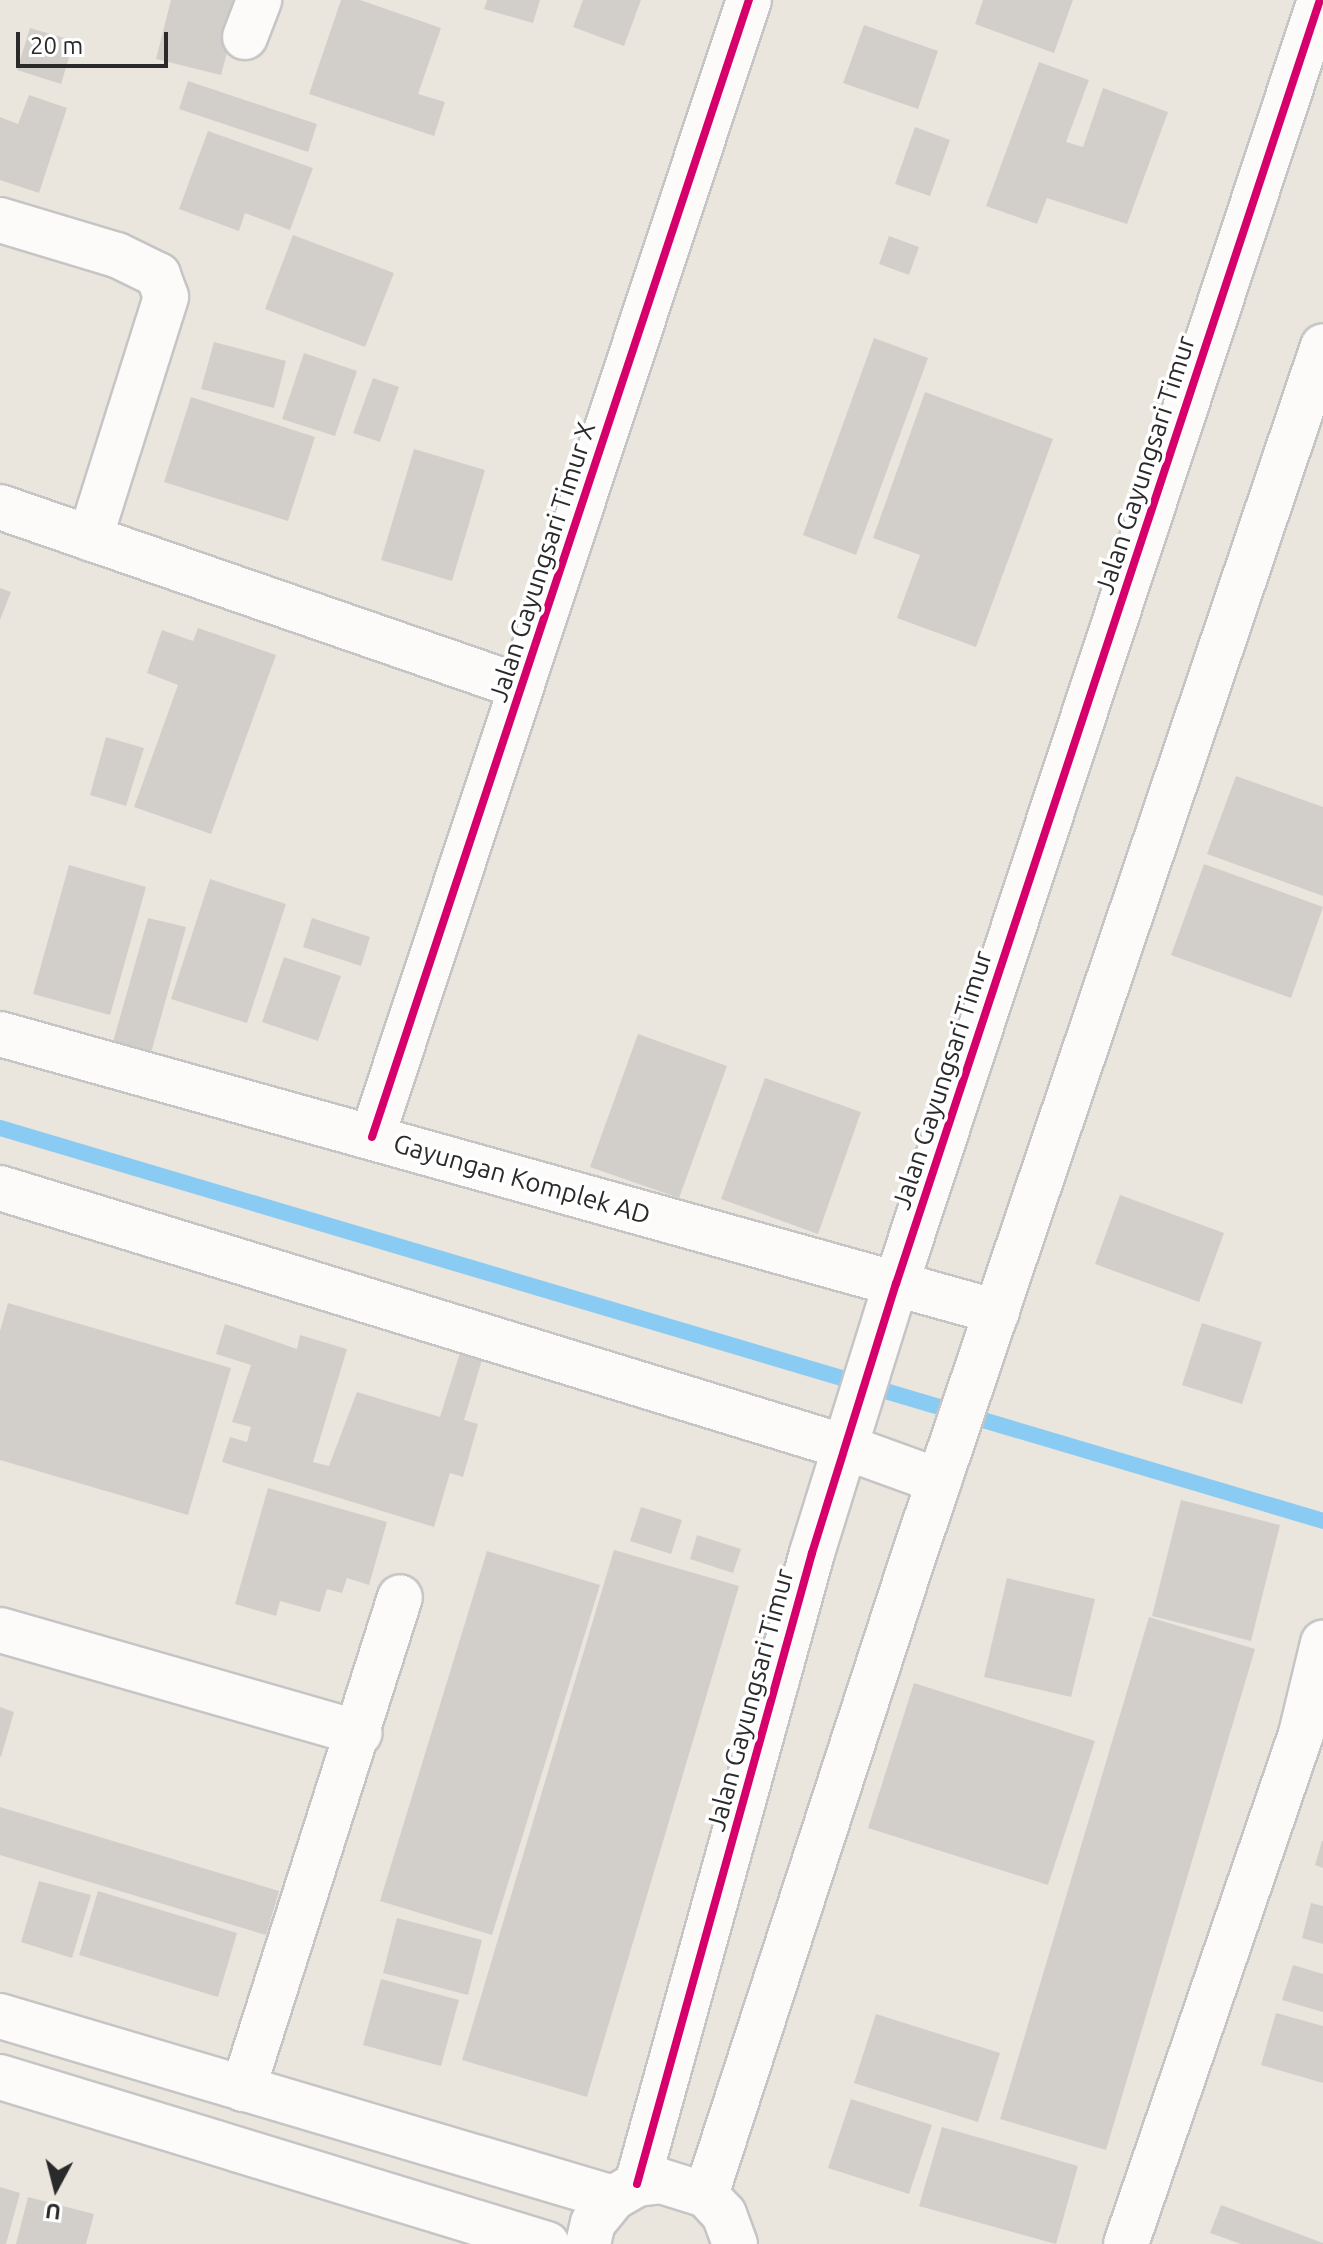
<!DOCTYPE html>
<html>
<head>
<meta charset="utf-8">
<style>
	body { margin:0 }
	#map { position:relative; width:1323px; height:2244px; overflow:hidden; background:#eae6de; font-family:Ubuntu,sans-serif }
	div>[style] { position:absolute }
	.stream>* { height:16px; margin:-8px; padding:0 8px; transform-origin:8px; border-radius:8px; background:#8acbf3 }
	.building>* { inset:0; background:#d2cfca }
	.roads { filter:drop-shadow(2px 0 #c6c5c5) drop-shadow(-2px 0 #c6c5c5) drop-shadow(0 2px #c6c5c5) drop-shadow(0 -2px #c6c5c5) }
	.minor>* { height:44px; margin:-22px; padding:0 22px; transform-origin:22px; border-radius:22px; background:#fcfbfa }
	.cycleway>* { height:8px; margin:-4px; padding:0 4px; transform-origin:4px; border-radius:4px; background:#d6006c }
	span { translate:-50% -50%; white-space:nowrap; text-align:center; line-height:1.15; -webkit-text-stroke:7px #fff; paint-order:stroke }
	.street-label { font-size:26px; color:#2a2a2a }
	.north { position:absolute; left:16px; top:2148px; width:80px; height:80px; -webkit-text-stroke:6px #fff; paint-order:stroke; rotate:187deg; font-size:22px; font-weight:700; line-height:32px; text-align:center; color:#2a2a2a }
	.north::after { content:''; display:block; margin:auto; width:28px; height:36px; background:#2a2a2a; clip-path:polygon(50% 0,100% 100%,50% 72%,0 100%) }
	.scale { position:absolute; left:16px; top:32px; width:152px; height:36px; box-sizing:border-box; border:4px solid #2a2a2a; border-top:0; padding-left:10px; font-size:24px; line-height:28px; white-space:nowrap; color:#2a2a2a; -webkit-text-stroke:6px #fff; paint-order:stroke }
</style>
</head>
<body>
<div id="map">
	<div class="stream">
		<div style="left:0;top:1128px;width:1380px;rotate:16.54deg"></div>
	</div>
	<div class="building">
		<div style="clip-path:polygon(171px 0,241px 0,221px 75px,156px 59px)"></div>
		<div style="clip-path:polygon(341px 0,360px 0,441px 28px,418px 94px,445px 102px,434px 136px,309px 94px)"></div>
		<div style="clip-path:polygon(487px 0,540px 0,533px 23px,484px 9px)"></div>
		<div style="clip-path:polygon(583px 0,641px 0,624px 46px,573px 27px)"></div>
		<div style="clip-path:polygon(983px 0,1073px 0,1054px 53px,975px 24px)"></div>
		<div style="clip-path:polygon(864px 25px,938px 51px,918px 109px,843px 83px)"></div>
		<div style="clip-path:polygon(30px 28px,74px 41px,61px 84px,17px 70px)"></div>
		<div style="clip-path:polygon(1039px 62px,1089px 80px,1066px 142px,1083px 147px,1103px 88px,1168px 112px,1127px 224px,1047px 198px,1037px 224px,986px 206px)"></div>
		<div style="clip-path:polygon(188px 81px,317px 124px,308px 152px,179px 109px)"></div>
		<div style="clip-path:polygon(29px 95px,67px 108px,39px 193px,0 180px,0 117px,18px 124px)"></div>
		<div style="clip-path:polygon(915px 127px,950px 140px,930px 196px,895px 184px)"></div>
		<div style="clip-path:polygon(208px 131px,313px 168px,290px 230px,245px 213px,239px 231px,179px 209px)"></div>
		<div style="clip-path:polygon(293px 235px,394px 273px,365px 347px,265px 309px)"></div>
		<div style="clip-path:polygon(889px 236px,919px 247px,909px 275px,879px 264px)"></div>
		<div style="clip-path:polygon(874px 338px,928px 358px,856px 555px,803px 535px)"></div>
		<div style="clip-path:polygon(214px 342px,286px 361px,274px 408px,201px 389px)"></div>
		<div style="clip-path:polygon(304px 353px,357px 371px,335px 436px,282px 419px)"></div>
		<div style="clip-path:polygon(373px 378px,399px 387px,380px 442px,353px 433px)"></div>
		<div style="clip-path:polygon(925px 392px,1053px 439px,976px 647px,897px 618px,920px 555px,873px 538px)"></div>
		<div style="clip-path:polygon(191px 397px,315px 437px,288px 521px,164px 482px)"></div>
		<div style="clip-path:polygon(414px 449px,485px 470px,452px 581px,381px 560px)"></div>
		<div style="clip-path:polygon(0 588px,11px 592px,0 620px)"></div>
		<div style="clip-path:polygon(198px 628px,276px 655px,211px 834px,134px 807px,178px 685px,147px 673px,162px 630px,193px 641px)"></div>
		<div style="clip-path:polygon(106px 737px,144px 748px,126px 806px,90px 795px)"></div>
		<div style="clip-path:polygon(1236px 776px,1323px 807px,1323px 896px,1207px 854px)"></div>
		<div style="clip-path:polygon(1204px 864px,1323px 907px,1291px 998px,1171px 955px)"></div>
		<div style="clip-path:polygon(69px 865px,146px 887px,110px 1015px,33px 994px)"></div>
		<div style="clip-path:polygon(210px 879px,286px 904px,247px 1023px,171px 999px)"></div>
		<div style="clip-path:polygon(148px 918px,186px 927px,149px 1060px,111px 1049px)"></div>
		<div style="clip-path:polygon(312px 918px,370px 937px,361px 966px,303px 947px)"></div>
		<div style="clip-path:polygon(284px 957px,341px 976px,318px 1041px,262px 1022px)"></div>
		<div style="clip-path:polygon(638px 1034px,727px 1066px,679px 1198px,590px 1167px)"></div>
		<div style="clip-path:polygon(765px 1078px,861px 1112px,818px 1234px,721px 1199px)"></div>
		<div style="clip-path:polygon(1120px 1195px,1224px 1233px,1199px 1302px,1095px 1264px)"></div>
		<div style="clip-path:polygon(8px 1303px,231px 1368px,188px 1515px,0 1460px,0 1331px)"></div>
		<div style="clip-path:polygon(1202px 1323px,1262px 1342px,1242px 1404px,1182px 1385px)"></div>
		<div style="clip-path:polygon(225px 1324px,297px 1349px,300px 1335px,347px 1349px,313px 1462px,329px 1466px,357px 1392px,440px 1417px,462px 1346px,484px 1353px,464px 1420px,478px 1424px,463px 1477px,450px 1473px,434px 1527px,222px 1462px,230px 1437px,247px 1442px,251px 1427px,232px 1422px,251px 1365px,216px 1354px)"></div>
		<div style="clip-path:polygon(268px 1488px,387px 1522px,369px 1585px,347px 1578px,342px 1593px,327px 1589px,320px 1612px,280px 1601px,276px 1616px,235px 1604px)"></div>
		<div style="clip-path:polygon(1181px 1500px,1280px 1525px,1251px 1641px,1152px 1616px)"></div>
		<div style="clip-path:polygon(641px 1507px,682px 1520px,671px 1554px,630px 1541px)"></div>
		<div style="clip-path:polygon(697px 1535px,741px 1549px,733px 1573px,690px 1559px)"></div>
		<div style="clip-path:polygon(614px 1550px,739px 1586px,587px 2097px,462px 2060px)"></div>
		<div style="clip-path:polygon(487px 1551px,600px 1585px,492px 1935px,380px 1901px)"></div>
		<div style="clip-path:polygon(1007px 1578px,1095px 1599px,1071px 1697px,984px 1677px)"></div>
		<div style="clip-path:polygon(1149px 1617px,1255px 1649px,1106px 2150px,1000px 2119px)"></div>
		<div style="clip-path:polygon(914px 1683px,1095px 1741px,1048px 1885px,868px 1828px)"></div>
		<div style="clip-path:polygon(0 1707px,14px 1712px,1px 1757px,0 1756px)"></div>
		<div style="clip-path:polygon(0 1807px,279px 1891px,266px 1935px,0 1855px)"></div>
		<div style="clip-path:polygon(1322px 1841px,1323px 1841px,1323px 1868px,1315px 1865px)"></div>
		<div style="clip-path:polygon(39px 1881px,91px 1895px,72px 1958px,21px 1942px)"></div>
		<div style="clip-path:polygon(98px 1891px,237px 1933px,218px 1997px,79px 1955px)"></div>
		<div style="clip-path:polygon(1311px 1903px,1323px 1906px,1323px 1944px,1302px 1938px)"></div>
		<div style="clip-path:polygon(397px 1918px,482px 1940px,468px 1995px,383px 1973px)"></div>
		<div style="clip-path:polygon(1293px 1965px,1323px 1974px,1323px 2012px,1282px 2000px)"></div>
		<div style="clip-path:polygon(381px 1979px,459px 2000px,441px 2066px,363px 2045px)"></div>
		<div style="clip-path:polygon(1276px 2013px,1323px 2026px,1323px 2083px,1261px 2065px)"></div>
		<div style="clip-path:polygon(876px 2014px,1000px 2053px,978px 2122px,854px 2083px)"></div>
		<div style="clip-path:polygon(851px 2099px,932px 2125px,909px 2194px,828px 2168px)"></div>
		<div style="clip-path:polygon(942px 2127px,1078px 2166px,1056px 2244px,919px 2206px)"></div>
		<div style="clip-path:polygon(0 2187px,20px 2193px,6px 2244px,0 2244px)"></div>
		<div style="clip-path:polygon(28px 2197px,94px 2214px,86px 2244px,16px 2244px)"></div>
		<div style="clip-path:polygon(1221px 2205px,1323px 2243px,1323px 2244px,1241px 2244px,1210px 2233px)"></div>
	</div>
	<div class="roads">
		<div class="minor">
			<div style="left:245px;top:37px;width:40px;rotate:-69deg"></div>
			<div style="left:0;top:220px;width:122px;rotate:16.7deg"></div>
			<div style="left:117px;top:255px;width:46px;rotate:26deg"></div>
			<div style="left:158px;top:275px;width:23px;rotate:70deg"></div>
			<div style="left:166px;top:297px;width:253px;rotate:107.5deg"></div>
			<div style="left:0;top:507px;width:551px;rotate:19.06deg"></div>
			<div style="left:0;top:1034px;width:1035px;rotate:15.58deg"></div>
			<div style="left:372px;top:1137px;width:1198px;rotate:-71.66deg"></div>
			<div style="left:0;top:1188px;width:884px;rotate:17.04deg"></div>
			<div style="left:845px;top:1447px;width:100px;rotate:19.9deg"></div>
			<div style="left:0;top:1630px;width:374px;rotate:16deg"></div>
			<div style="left:0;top:2016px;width:639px;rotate:16.54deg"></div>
			<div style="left:0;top:2077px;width:572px;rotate:16.98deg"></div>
			<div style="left:243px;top:2089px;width:516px;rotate:-72.3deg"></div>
			<div style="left:637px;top:2184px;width:655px;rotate:-74.5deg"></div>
			<div style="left:812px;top:1553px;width:282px;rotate:-72.7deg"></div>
			<div style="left:896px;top:1284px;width:1352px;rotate:-71.73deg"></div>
			<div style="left:706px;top:2195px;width:670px;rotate:-72deg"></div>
			<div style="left:913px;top:1558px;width:1279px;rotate:-71.31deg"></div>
			<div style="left:588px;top:2244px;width:22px;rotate:-77deg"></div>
			<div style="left:593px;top:2223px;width:32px;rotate:-51deg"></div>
			<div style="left:613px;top:2198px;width:28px;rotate:-30deg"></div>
			<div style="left:637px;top:2184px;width:24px;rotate:-7deg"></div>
			<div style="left:661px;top:2181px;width:47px;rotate:17.3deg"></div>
			<div style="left:706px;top:2195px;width:26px;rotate:47deg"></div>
			<div style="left:724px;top:2214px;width:32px;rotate:70deg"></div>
			<div style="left:1126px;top:2244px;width:539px;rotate:-71.06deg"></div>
			<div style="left:1301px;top:1734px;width:94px;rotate:-76.4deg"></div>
		</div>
	</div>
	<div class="cycleway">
		<div style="left:372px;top:1137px;width:1198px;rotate:-71.66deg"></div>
		<div style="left:637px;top:2184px;width:655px;rotate:-74.5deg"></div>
		<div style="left:812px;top:1553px;width:282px;rotate:-72.7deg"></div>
		<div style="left:896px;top:1284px;width:1352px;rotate:-71.73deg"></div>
	</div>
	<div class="street-label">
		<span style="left:1145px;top:465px;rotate:-72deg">Jalan Gayungsari Timur</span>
		<span style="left:542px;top:562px;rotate:-72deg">Jalan Gayungsari Timur X</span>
		<span style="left:942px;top:1080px;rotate:-72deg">Jalan Gayungsari Timur</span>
		<span style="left:522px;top:1179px;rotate:16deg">Gayungan Komplek AD</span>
		<span style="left:750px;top:1700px;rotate:-75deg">Jalan Gayungsari Timur</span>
	</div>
	<div class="north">U</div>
	<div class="scale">20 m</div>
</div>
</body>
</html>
